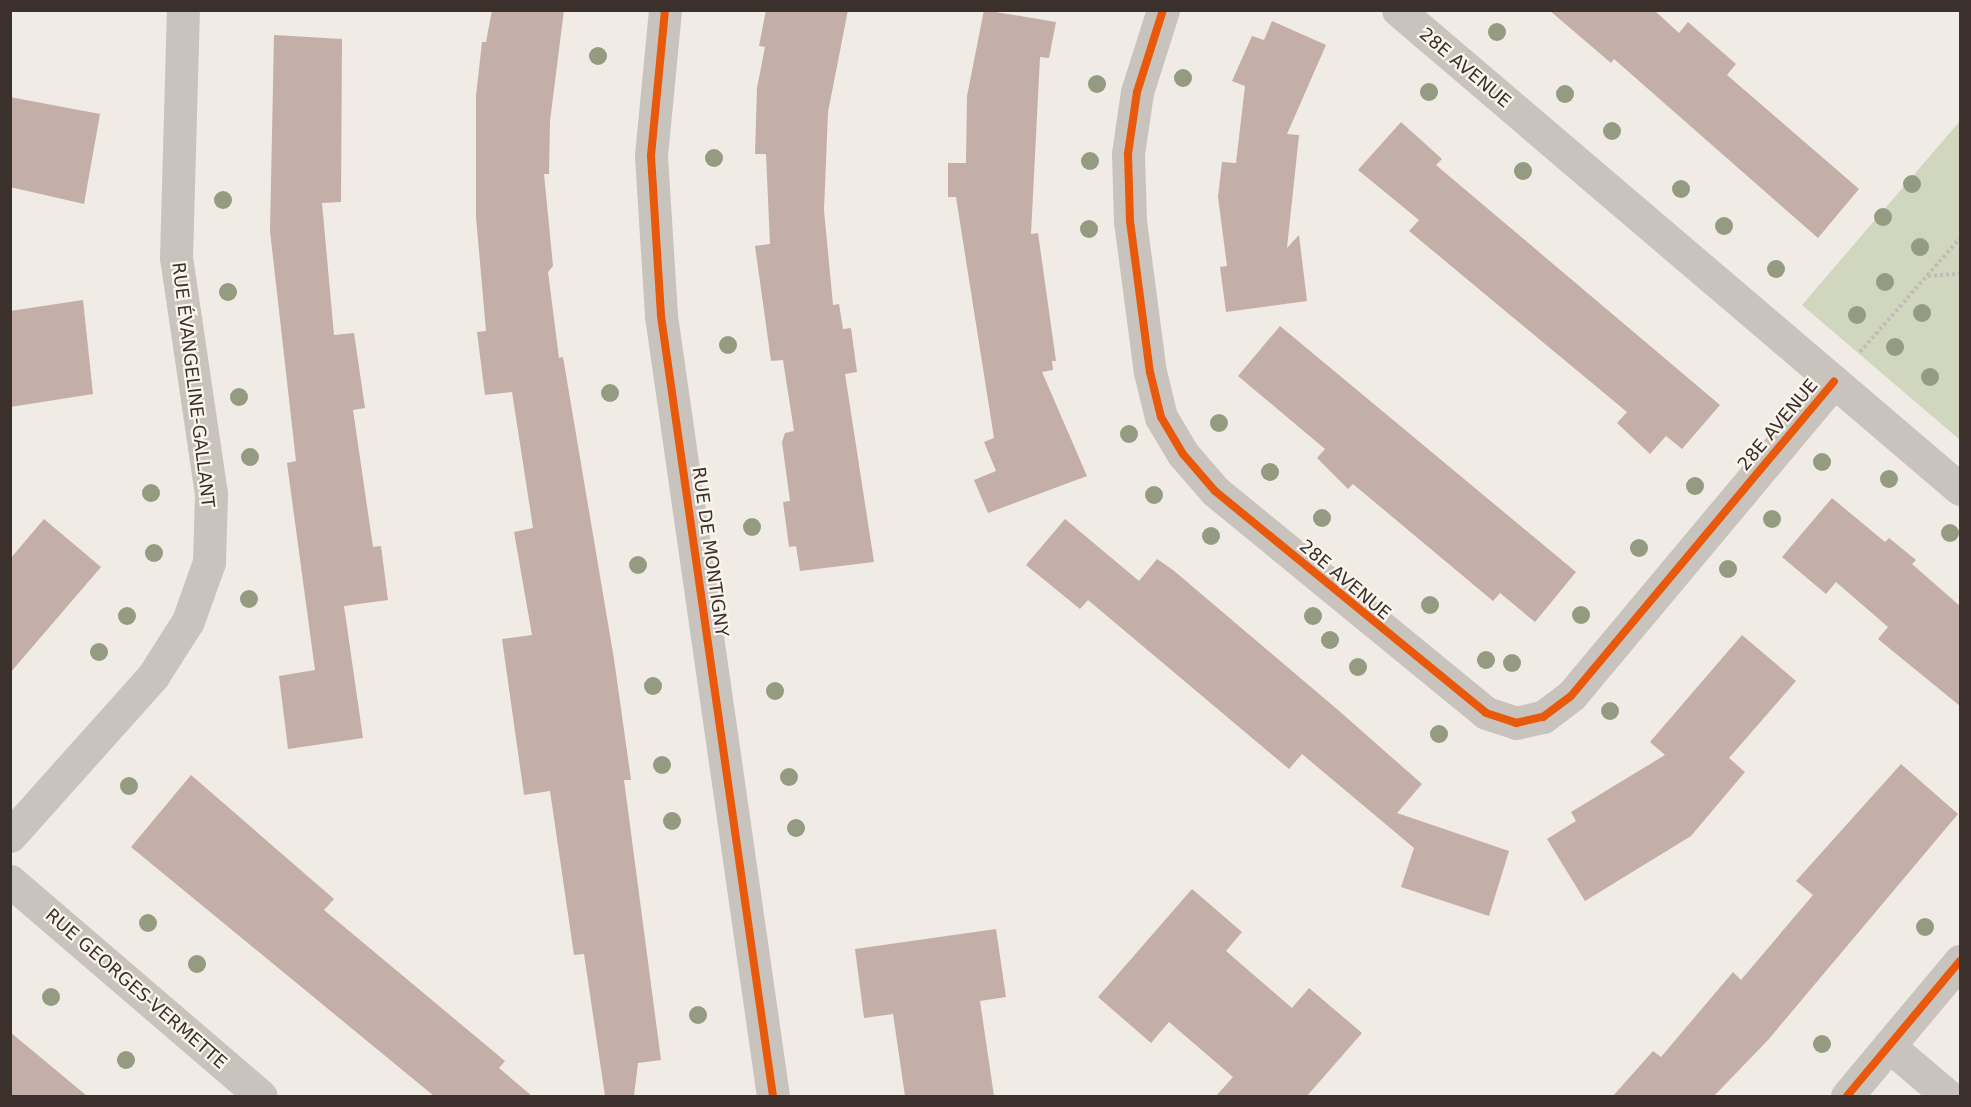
<!DOCTYPE html>
<html>
<head>
<meta charset="utf-8">
<style>
	body { margin:0 }
	#map { position:relative; width:1971px; height:1107px; overflow:hidden; background:#f0ebe5; font-family:"DejaVu Sans",sans-serif }
	div>[style] { position:absolute }
	.green>* { inset:0; background:#d1d6bf }
	.building>* { inset:0; background:#c3afa7 }
	.path>* { height:4px; margin-top:-2px; transform-origin:0; background:repeating-linear-gradient(90deg,#c2bbb6 0 3px,transparent 0 6px) }
	.minor>* { height:33px; margin:-16.5px; padding:0 16.5px; transform-origin:16.5px; border-radius:16.5px; background:#c9c3be }
	.cycleway>* { height:8px; margin:-4px; padding:0 4px; transform-origin:4px; border-radius:4px; background:#e8590c }
	.trees>* { width:18px; height:18px; margin:-9px; border-radius:50%; background:#959b80 }
	span { translate:-50% -50%; white-space:nowrap; text-align:center; line-height:1.15; -webkit-text-stroke:4.5px #fbf5ee; paint-order:stroke }
	.street-label { font-size:18px; color:#3b302b }
	.frame { position:absolute; inset:0; border:12px solid #3b302b; pointer-events:none }
</style>
</head>
<body>
<div id="map">
	<div class="green">
		<div style="clip-path:polygon(1960px 121px,1960px 440px,1802px 305px)"></div>
	</div>
	<div class="building">
		<div style="clip-path:polygon(492px 10px,564px 10px,550px 121px,549px 174px,544px 174px,553px 266px,548px 272px,559px 358px,563px 357px,614px 659px,631px 780px,624px 780px,661px 1060px,638px 1063px,634px 1096px,605px 1096px,584px 954px,574px 955px,550px 791px,524px 795px,502px 639px,532px 635px,514px 532px,533px 528px,512px 392px,485px 395px,477px 332px,486px 331px,476px 217px,476px 96px,482px 42px,486px 42px)"></div>
		<div style="clip-path:polygon(766px 10px,848px 10px,828px 112px,824px 210px,833px 305px,839px 304px,843px 329px,851px 328px,857px 372px,845px 374px,874px 562px,800px 571px,796px 546px,789px 547px,783px 502px,790px 501px,782px 442px,785px 433px,794px 431px,783px 360px,771px 361px,755px 246px,770px 244px,766px 154px,755px 154px,757px 88px,765px 47px,759px 46px)"></div>
		<div style="clip-path:polygon(984px 10px,1056px 22px,1049px 58px,1040px 57px,1031px 234px,1038px 233px,1056px 361px,1052px 361px,1053px 370px,1042px 372px,1087px 476px,988px 513px,974px 480px,996px 471px,984px 442px,994px 438px,956px 197px,948px 197px,948px 163px,966px 163px,967px 96px)"></div>
		<div style="clip-path:polygon(1549px 10px,1654px 10px,1679px 33px,1688px 22px,1736px 64px,1727px 75px,1859px 189px,1818px 238px,1614px 59px,1611px 63px)"></div>
		<div style="clip-path:polygon(1272px 21px,1326px 45px,1287px 134px,1299px 135px,1287px 248px,1299px 235px,1307px 301px,1226px 312px,1220px 267px,1227px 266px,1218px 197px,1222px 162px,1236px 163px,1245px 86px,1232px 81px,1252px 36px,1264px 40px)"></div>
		<div style="clip-path:polygon(274px 35px,342px 39px,341px 202px,322px 203px,334px 335px,354px 333px,365px 408px,353px 410px,373px 547px,381px 546px,388px 600px,344px 606px,363px 738px,288px 749px,279px 676px,315px 670px,287px 463px,296px 461px,270px 231px)"></div>
		<div style="clip-path:polygon(10px 97px,100px 114px,84px 204px,10px 187px)"></div>
		<div style="clip-path:polygon(1401px 122px,1442px 159px,1436px 165px,1720px 405px,1682px 449px,1666px 436px,1650px 454px,1617px 423px,1627px 412px,1409px 231px,1419px 220px,1358px 170px)"></div>
		<div style="clip-path:polygon(83px 300px,93px 394px,10px 407px,10px 311px)"></div>
		<div style="clip-path:polygon(1280px 326px,1576px 572px,1535px 622px,1500px 593px,1493px 601px,1353px 484px,1348px 489px,1317px 458px,1325px 449px,1238px 376px)"></div>
		<div style="clip-path:polygon(1832px 498px,1885px 542px,1889px 538px,1916px 560px,1912px 564px,1960px 606px,1960px 706px,1878px 639px,1888px 627px,1836px 582px,1826px 594px,1782px 557px)"></div>
		<div style="clip-path:polygon(44px 519px,101px 567px,10px 673px,10px 559px)"></div>
		<div style="clip-path:polygon(1065px 519px,1139px 581px,1157px 559px,1173px 570px,1338px 710px,1422px 784px,1397px 813px,1509px 851px,1489px 916px,1401px 887px,1414px 848px,1302px 754px,1289px 769px,1088px 600px,1080px 609px,1026px 565px)"></div>
		<div style="clip-path:polygon(1742px 635px,1796px 681px,1729px 758px,1745px 772px,1691px 836px,1585px 901px,1547px 839px,1576px 821px,1571px 812px,1665px 755px,1650px 742px)"></div>
		<div style="clip-path:polygon(1901px 764px,1958px 814px,1768px 1040px,1714px 1096px,1613px 1096px,1653px 1051px,1661px 1057px,1733px 972px,1741px 980px,1813px 895px,1796px 881px)"></div>
		<div style="clip-path:polygon(191px 775px,334px 899px,324px 910px,505px 1061px,499px 1068px,532px 1096px,434px 1096px,131px 847px)"></div>
		<div style="clip-path:polygon(1192px 889px,1242px 932px,1226px 951px,1292px 1008px,1309px 988px,1362px 1033px,1307px 1096px,1216px 1096px,1233px 1077px,1169px 1022px,1151px 1043px,1098px 997px)"></div>
		<div style="clip-path:polygon(996px 929px,1006px 997px,980px 1001px,994px 1096px,905px 1096px,893px 1014px,864px 1018px,855px 949px)"></div>
		<div style="clip-path:polygon(10px 1032px,87px 1096px,10px 1096px)"></div>
	</div>
	<div class="path">
		<div style="left:1928px;top:276px;width:32px;rotate:-4deg"></div>
		<div style="left:1860px;top:352px;width:152px;rotate:-48.7deg"></div>
	</div>
	<div class="minor">
		<div style="left:665px;top:10px;width:147px;rotate:95.5deg"></div>
		<div style="left:651px;top:156px;width:160px;rotate:86.4deg"></div>
		<div style="left:661px;top:316px;width:788px;rotate:81.83deg"></div>
		<div style="left:1163px;top:10px;width:86px;rotate:107.6deg"></div>
		<div style="left:1137px;top:92px;width:63px;rotate:98.3deg"></div>
		<div style="left:1128px;top:154px;width:67px;rotate:88.3deg"></div>
		<div style="left:1130px;top:221px;width:152px;rotate:82.5deg"></div>
		<div style="left:1150px;top:372px;width:46px;rotate:76.3deg"></div>
		<div style="left:1161px;top:417px;width:43px;rotate:59.3deg"></div>
		<div style="left:1183px;top:454px;width:49px;rotate:49.1deg"></div>
		<div style="left:1215px;top:491px;width:350px;rotate:39.3deg"></div>
		<div style="left:1486px;top:713px;width:32px;rotate:18deg"></div>
		<div style="left:1516px;top:723px;width:28px;rotate:-13deg"></div>
		<div style="left:1543px;top:717px;width:35px;rotate:-37deg"></div>
		<div style="left:1571px;top:696px;width:410px;rotate:-50.1deg"></div>
		<div style="left:1398px;top:10px;width:738px;rotate:40.44deg"></div>
		<div style="left:10px;top:836px;width:215px;rotate:-48.2deg"></div>
		<div style="left:153px;top:676px;width:65px;rotate:-57.5deg"></div>
		<div style="left:188px;top:621px;width:63px;rotate:-70.4deg"></div>
		<div style="left:209px;top:562px;width:68px;rotate:-88.3deg"></div>
		<div style="left:211px;top:494px;width:239px;rotate:-98.4deg"></div>
		<div style="left:176px;top:258px;width:248px;rotate:-88.4deg"></div>
		<div style="left:10px;top:881px;width:330px;rotate:40.6deg"></div>
		<div style="left:1889px;top:1046px;width:77px;rotate:40.3deg"></div>
		<div style="left:1847px;top:1096px;width:176px;rotate:-50.1deg"></div>
	</div>
	<div class="cycleway">
		<div style="left:665px;top:10px;width:147px;rotate:95.5deg"></div>
		<div style="left:651px;top:156px;width:160px;rotate:86.4deg"></div>
		<div style="left:661px;top:316px;width:788px;rotate:81.83deg"></div>
		<div style="left:1163px;top:10px;width:86px;rotate:107.6deg"></div>
		<div style="left:1137px;top:92px;width:63px;rotate:98.3deg"></div>
		<div style="left:1128px;top:154px;width:67px;rotate:88.3deg"></div>
		<div style="left:1130px;top:221px;width:152px;rotate:82.5deg"></div>
		<div style="left:1150px;top:372px;width:46px;rotate:76.3deg"></div>
		<div style="left:1161px;top:417px;width:43px;rotate:59.3deg"></div>
		<div style="left:1183px;top:454px;width:49px;rotate:49.1deg"></div>
		<div style="left:1215px;top:491px;width:350px;rotate:39.3deg"></div>
		<div style="left:1486px;top:713px;width:32px;rotate:18deg"></div>
		<div style="left:1516px;top:723px;width:28px;rotate:-13deg"></div>
		<div style="left:1543px;top:717px;width:35px;rotate:-37deg"></div>
		<div style="left:1571px;top:696px;width:410px;rotate:-50.1deg"></div>
		<div style="left:1847px;top:1096px;width:176px;rotate:-50.1deg"></div>
	</div>
	<div class="trees">
		<div style="left:1497px;top:32px"></div>
		<div style="left:598px;top:56px"></div>
		<div style="left:1183px;top:78px"></div>
		<div style="left:1097px;top:84px"></div>
		<div style="left:1429px;top:92px"></div>
		<div style="left:1565px;top:94px"></div>
		<div style="left:1612px;top:131px"></div>
		<div style="left:714px;top:158px"></div>
		<div style="left:1090px;top:161px"></div>
		<div style="left:1523px;top:171px"></div>
		<div style="left:1912px;top:184px"></div>
		<div style="left:1681px;top:189px"></div>
		<div style="left:223px;top:200px"></div>
		<div style="left:1883px;top:217px"></div>
		<div style="left:1724px;top:226px"></div>
		<div style="left:1089px;top:229px"></div>
		<div style="left:1920px;top:247px"></div>
		<div style="left:1776px;top:269px"></div>
		<div style="left:1885px;top:282px"></div>
		<div style="left:228px;top:292px"></div>
		<div style="left:1922px;top:313px"></div>
		<div style="left:1857px;top:315px"></div>
		<div style="left:728px;top:345px"></div>
		<div style="left:1895px;top:347px"></div>
		<div style="left:1930px;top:377px"></div>
		<div style="left:610px;top:393px"></div>
		<div style="left:239px;top:397px"></div>
		<div style="left:1219px;top:423px"></div>
		<div style="left:1129px;top:434px"></div>
		<div style="left:250px;top:457px"></div>
		<div style="left:1822px;top:462px"></div>
		<div style="left:1270px;top:472px"></div>
		<div style="left:1889px;top:479px"></div>
		<div style="left:1695px;top:486px"></div>
		<div style="left:151px;top:493px"></div>
		<div style="left:1154px;top:495px"></div>
		<div style="left:1322px;top:518px"></div>
		<div style="left:1772px;top:519px"></div>
		<div style="left:752px;top:527px"></div>
		<div style="left:1950px;top:533px"></div>
		<div style="left:1211px;top:536px"></div>
		<div style="left:1639px;top:548px"></div>
		<div style="left:154px;top:553px"></div>
		<div style="left:638px;top:565px"></div>
		<div style="left:1728px;top:569px"></div>
		<div style="left:249px;top:599px"></div>
		<div style="left:1430px;top:605px"></div>
		<div style="left:1581px;top:615px"></div>
		<div style="left:127px;top:616px"></div>
		<div style="left:1313px;top:616px"></div>
		<div style="left:1330px;top:640px"></div>
		<div style="left:99px;top:652px"></div>
		<div style="left:1486px;top:660px"></div>
		<div style="left:1512px;top:663px"></div>
		<div style="left:1358px;top:667px"></div>
		<div style="left:653px;top:686px"></div>
		<div style="left:775px;top:691px"></div>
		<div style="left:1610px;top:711px"></div>
		<div style="left:1439px;top:734px"></div>
		<div style="left:662px;top:765px"></div>
		<div style="left:789px;top:777px"></div>
		<div style="left:129px;top:786px"></div>
		<div style="left:672px;top:821px"></div>
		<div style="left:796px;top:828px"></div>
		<div style="left:148px;top:923px"></div>
		<div style="left:1925px;top:927px"></div>
		<div style="left:197px;top:964px"></div>
		<div style="left:51px;top:997px"></div>
		<div style="left:698px;top:1015px"></div>
		<div style="left:1822px;top:1044px"></div>
		<div style="left:126px;top:1060px"></div>
	</div>
	<div class="street-label">
		<span style="left:1465px;top:68px;rotate:40deg">28E AVENUE</span>
		<span style="left:193px;top:385px;rotate:83deg">RUE ÉVANGELINE-GALLANT</span>
		<span style="left:1778px;top:425px;rotate:-50deg">28E AVENUE</span>
		<span style="left:710px;top:552px;rotate:82deg">RUE DE MONTIGNY</span>
		<span style="left:1345px;top:580px;rotate:40deg">28E AVENUE</span>
		<span style="left:136px;top:989px;rotate:41deg">RUE GEORGES-VERMETTE</span>
	</div>
	<div class="frame"></div>
</div>
</body>
</html>
